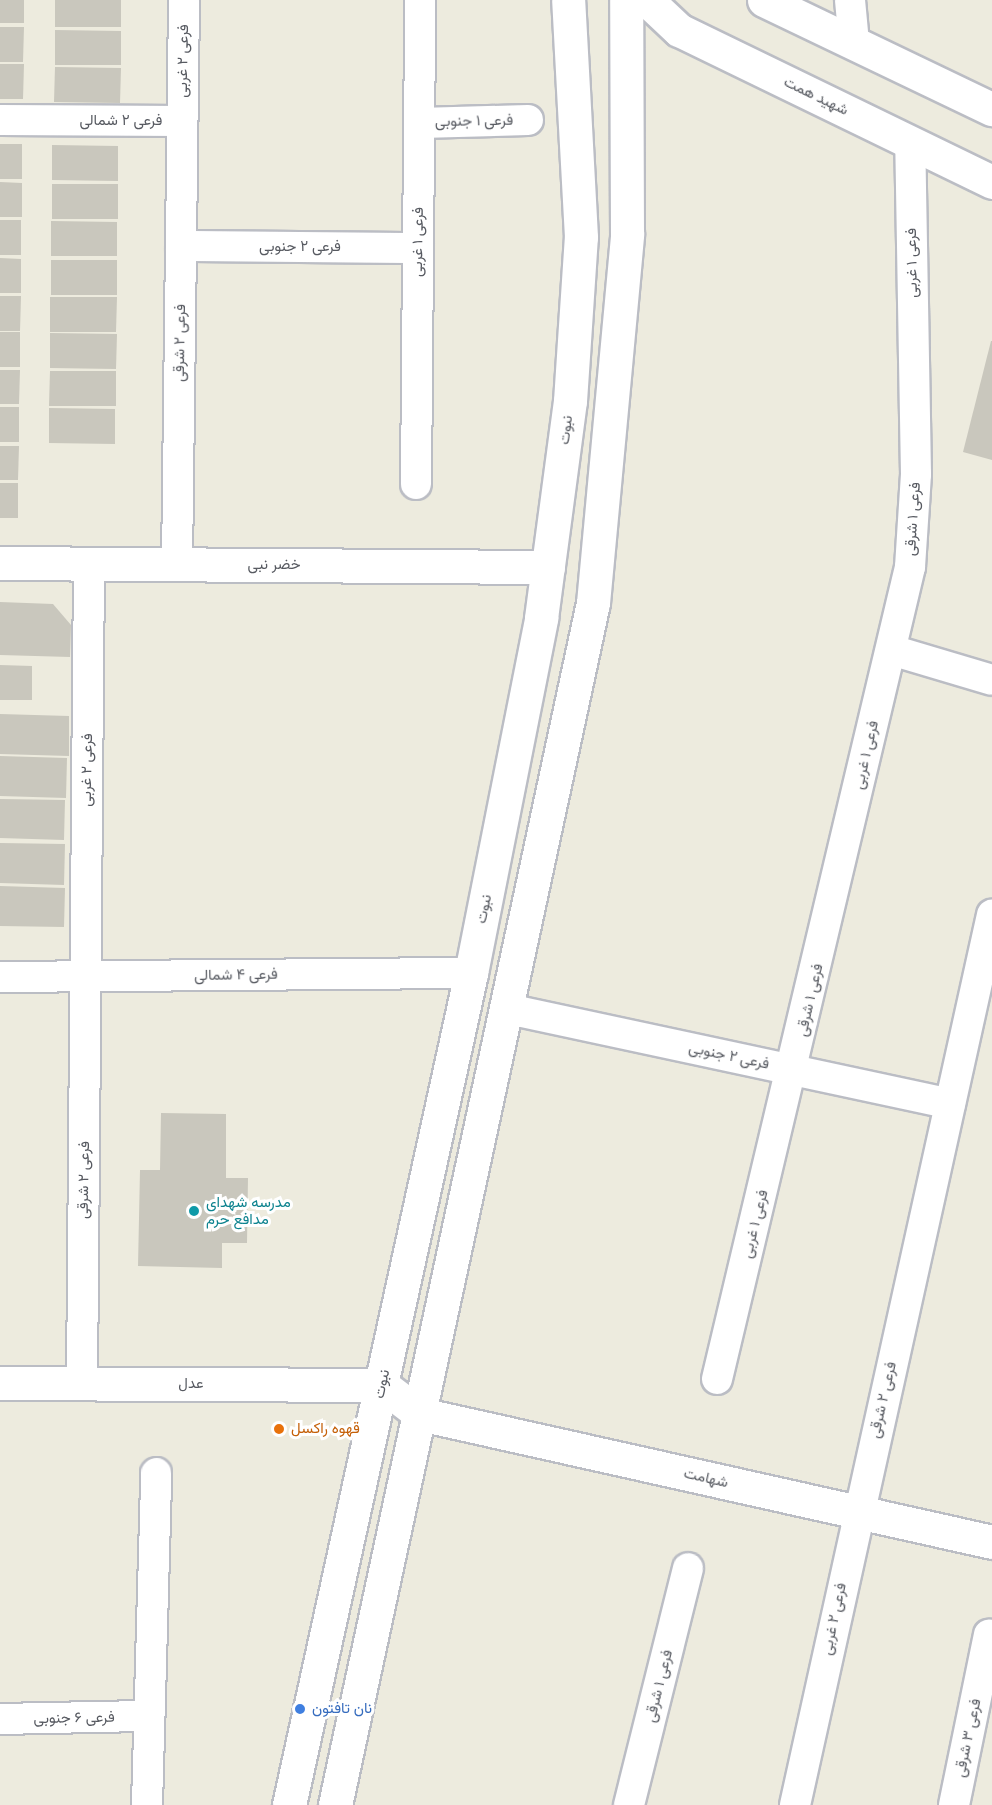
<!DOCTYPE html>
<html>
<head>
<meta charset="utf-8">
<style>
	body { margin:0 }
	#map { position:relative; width:992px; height:1805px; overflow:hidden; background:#edebde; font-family:Raleway,Vazirmatn,sans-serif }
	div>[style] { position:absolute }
	.building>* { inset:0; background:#c9c7bd }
	.roads { filter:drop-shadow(2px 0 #bbbdc4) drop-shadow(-2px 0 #bbbdc4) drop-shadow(0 2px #bbbdc4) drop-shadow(0 -2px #bbbdc4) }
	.minor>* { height:30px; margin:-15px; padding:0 15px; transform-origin:15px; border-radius:15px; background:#fff }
	.tertiary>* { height:33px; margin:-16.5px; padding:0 16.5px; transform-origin:16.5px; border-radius:16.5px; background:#fff }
	.secondary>* { height:33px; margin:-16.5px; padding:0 16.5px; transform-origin:16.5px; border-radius:16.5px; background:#fff }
	.dots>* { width:16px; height:16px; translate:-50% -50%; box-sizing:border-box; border:3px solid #fff; border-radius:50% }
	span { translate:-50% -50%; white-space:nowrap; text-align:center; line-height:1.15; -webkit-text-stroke:6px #fff; paint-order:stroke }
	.street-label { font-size:15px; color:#575a61 }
	.culture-label { font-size:15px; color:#0d838f }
	.left { translate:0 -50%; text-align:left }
	.food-label { font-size:15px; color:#c56008 }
	.shop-label { font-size:15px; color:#366cbe }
</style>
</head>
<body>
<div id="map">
	<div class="building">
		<div style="clip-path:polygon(0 0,24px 0,24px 23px,0 23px)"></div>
		<div style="clip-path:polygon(55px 0,121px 0,121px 27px,55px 27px)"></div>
		<div style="clip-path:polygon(0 27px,24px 27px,23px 62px,0 62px)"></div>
		<div style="clip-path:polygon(55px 30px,121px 31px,121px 65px,55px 65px)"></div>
		<div style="clip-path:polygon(0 64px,24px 64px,23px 99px,0 99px)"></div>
		<div style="clip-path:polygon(55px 67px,121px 68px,120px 103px,54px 102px)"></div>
		<div style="clip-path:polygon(0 144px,22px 144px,22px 179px,0 179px)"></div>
		<div style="clip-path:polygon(52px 145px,118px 146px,118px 181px,52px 180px)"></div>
		<div style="clip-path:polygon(0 182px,22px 183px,22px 217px,0 217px)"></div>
		<div style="clip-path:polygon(52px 184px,118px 184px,118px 219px,52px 219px)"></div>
		<div style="clip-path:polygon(0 220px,21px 220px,21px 255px,0 255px)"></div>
		<div style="clip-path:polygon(51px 221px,117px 222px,117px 256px,51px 256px)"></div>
		<div style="clip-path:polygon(0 258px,21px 259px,21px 293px,0 293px)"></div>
		<div style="clip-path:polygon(51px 260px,117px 260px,117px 295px,51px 295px)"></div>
		<div style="clip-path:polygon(0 296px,21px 296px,20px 331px,0 331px)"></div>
		<div style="clip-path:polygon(50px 297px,117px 297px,116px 332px,50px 332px)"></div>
		<div style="clip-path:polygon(0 332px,20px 332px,20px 367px,0 367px)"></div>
		<div style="clip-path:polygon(50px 333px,117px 334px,116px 369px,50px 368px)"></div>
		<div style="clip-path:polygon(991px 341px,992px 341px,992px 460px,963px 452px)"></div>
		<div style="clip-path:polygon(0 370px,20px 370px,19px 404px,0 404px)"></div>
		<div style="clip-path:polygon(50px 371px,116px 371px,116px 406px,49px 406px)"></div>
		<div style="clip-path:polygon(0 407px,19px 407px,19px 442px,0 442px)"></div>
		<div style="clip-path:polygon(49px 408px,115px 409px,115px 444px,49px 443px)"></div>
		<div style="clip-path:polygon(0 446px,19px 446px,18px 480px,0 480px)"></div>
		<div style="clip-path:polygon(0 483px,18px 483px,18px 518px,0 518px)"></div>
		<div style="clip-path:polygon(0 602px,53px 604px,71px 625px,70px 657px,0 655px)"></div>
		<div style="clip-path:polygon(0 665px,32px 666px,32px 700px,0 700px)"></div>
		<div style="clip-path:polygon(0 714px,69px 716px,69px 756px,0 754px)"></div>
		<div style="clip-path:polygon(0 756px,67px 758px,66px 798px,0 796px)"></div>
		<div style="clip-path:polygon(0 799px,65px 800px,64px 840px,0 838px)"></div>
		<div style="clip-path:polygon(0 843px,65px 844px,64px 885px,0 883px)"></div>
		<div style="clip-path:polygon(0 886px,65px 888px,64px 927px,0 926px)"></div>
		<div style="clip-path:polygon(161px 1113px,226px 1114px,226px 1178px,248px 1178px,247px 1243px,222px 1243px,222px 1268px,138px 1266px,140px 1170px,160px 1170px)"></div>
	</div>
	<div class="roads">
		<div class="minor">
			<div style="left:850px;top:0;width:43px;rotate:84.7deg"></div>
			<div style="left:0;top:120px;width:182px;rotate:0.3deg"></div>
			<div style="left:420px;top:123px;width:108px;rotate:-1.6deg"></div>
			<div style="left:181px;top:246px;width:237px;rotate:0.5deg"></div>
			<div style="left:416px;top:484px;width:484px;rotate:-89.5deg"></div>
			<div style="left:177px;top:565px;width:565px;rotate:-89.29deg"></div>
			<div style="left:891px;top:650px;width:105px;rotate:16.5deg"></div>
			<div style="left:0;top:977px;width:471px;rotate:-0.5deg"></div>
			<div style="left:508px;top:1009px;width:452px;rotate:12.1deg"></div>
			<div style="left:717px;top:1379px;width:835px;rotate:-76.63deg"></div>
			<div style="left:910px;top:567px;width:93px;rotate:-86.3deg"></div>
			<div style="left:916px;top:474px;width:332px;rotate:-91deg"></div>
			<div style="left:82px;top:1383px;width:819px;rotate:-89.51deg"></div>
			<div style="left:0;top:1719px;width:147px;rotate:-1.2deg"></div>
			<div style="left:147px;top:1805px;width:332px;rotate:-88.4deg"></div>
			<div style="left:629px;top:1805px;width:244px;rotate:-76deg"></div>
			<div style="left:795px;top:1805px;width:912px;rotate:-77.52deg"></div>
			<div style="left:954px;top:1805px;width:174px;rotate:-78.4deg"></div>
		</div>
		<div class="tertiary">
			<div style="left:647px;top:0;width:44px;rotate:43.2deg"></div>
			<div style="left:679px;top:30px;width:348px;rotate:25.9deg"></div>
			<div style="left:764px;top:0;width:253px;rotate:25.6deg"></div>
			<div style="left:0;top:563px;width:548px;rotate:0.42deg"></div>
			<div style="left:0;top:1383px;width:382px;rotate:0.3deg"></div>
			<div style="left:382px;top:1385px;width:48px;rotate:37.3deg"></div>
			<div style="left:420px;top:1414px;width:586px;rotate:12.61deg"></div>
		</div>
		<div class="secondary">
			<div style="left:289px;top:1805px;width:852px;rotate:-77.66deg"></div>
			<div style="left:471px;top:973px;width:362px;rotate:-78.8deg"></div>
			<div style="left:541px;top:618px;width:219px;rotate:-82.4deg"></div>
			<div style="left:570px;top:401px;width:164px;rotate:-86.2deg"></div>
			<div style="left:581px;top:237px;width:237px;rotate:-93.1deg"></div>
			<div style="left:335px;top:1805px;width:1229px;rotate:-77.89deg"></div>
			<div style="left:593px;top:603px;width:371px;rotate:-84.7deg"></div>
			<div style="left:627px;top:234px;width:234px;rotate:-90.2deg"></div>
		</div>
	</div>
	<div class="dots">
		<div style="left:194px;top:1211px;background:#0f9aa8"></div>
		<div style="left:279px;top:1429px;background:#e8710a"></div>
		<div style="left:300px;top:1709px;background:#3f7fe0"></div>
	</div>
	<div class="street-label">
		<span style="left:183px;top:61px;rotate:-89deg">فرعی ۲ غربی</span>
		<span style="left:816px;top:96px;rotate:26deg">شهید همت</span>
		<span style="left:121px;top:121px">فرعی ۲ شمالی</span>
		<span style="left:474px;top:121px;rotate:-1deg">فرعی ۱ جنوبی</span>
		<span style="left:418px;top:242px;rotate:-89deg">فرعی ۱ غربی</span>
		<span style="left:300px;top:247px">فرعی ۲ جنوبی</span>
		<span style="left:912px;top:263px;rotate:-91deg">فرعی ۱ غربی</span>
		<span style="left:180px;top:343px;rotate:-89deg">فرعی ۲ شرقی</span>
		<span style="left:566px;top:430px;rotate:-83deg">نبوت</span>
		<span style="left:913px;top:519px;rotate:-86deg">فرعی ۱ شرقی</span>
		<span style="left:274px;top:565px">خضر نبی</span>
		<span style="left:866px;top:755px;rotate:-77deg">فرعی ۱ غربی</span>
		<span style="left:87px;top:770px;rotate:-89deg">فرعی ۲ غربی</span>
		<span style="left:484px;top:909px;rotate:-78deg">نبوت</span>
		<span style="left:236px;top:975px;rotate:-1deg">فرعی ۴ شمالی</span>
		<span style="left:810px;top:1000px;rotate:-77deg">فرعی ۱ شرقی</span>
		<span style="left:729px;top:1056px;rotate:12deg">فرعی ۲ جنوبی</span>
		<span style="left:84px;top:1180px;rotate:-89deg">فرعی ۲ شرقی</span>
		<span style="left:755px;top:1224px;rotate:-76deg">فرعی ۱ غربی</span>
		<span style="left:191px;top:1384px">عدل</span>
		<span style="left:382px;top:1384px;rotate:-78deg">نبوت</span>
		<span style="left:883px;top:1400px;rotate:-77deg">فرعی ۲ شرقی</span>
		<span style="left:706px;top:1478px;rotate:13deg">شهامت</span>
		<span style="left:834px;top:1619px;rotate:-78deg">فرعی ۲ غربی</span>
		<span style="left:659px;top:1686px;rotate:-76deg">فرعی ۱ شرقی</span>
		<span style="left:74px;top:1718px;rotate:-1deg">فرعی ۶ جنوبی</span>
		<span style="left:968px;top:1738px;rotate:-78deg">فرعی ۳ شرقی</span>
	</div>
	<div class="culture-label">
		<span class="left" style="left:206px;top:1211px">مدرسه شهدای<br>مدافع حرم</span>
	</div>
	<div class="food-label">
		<span class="left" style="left:291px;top:1429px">قهوه راکسل</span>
	</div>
	<div class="shop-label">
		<span class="left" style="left:312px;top:1709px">نان تافتون</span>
	</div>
</div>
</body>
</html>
